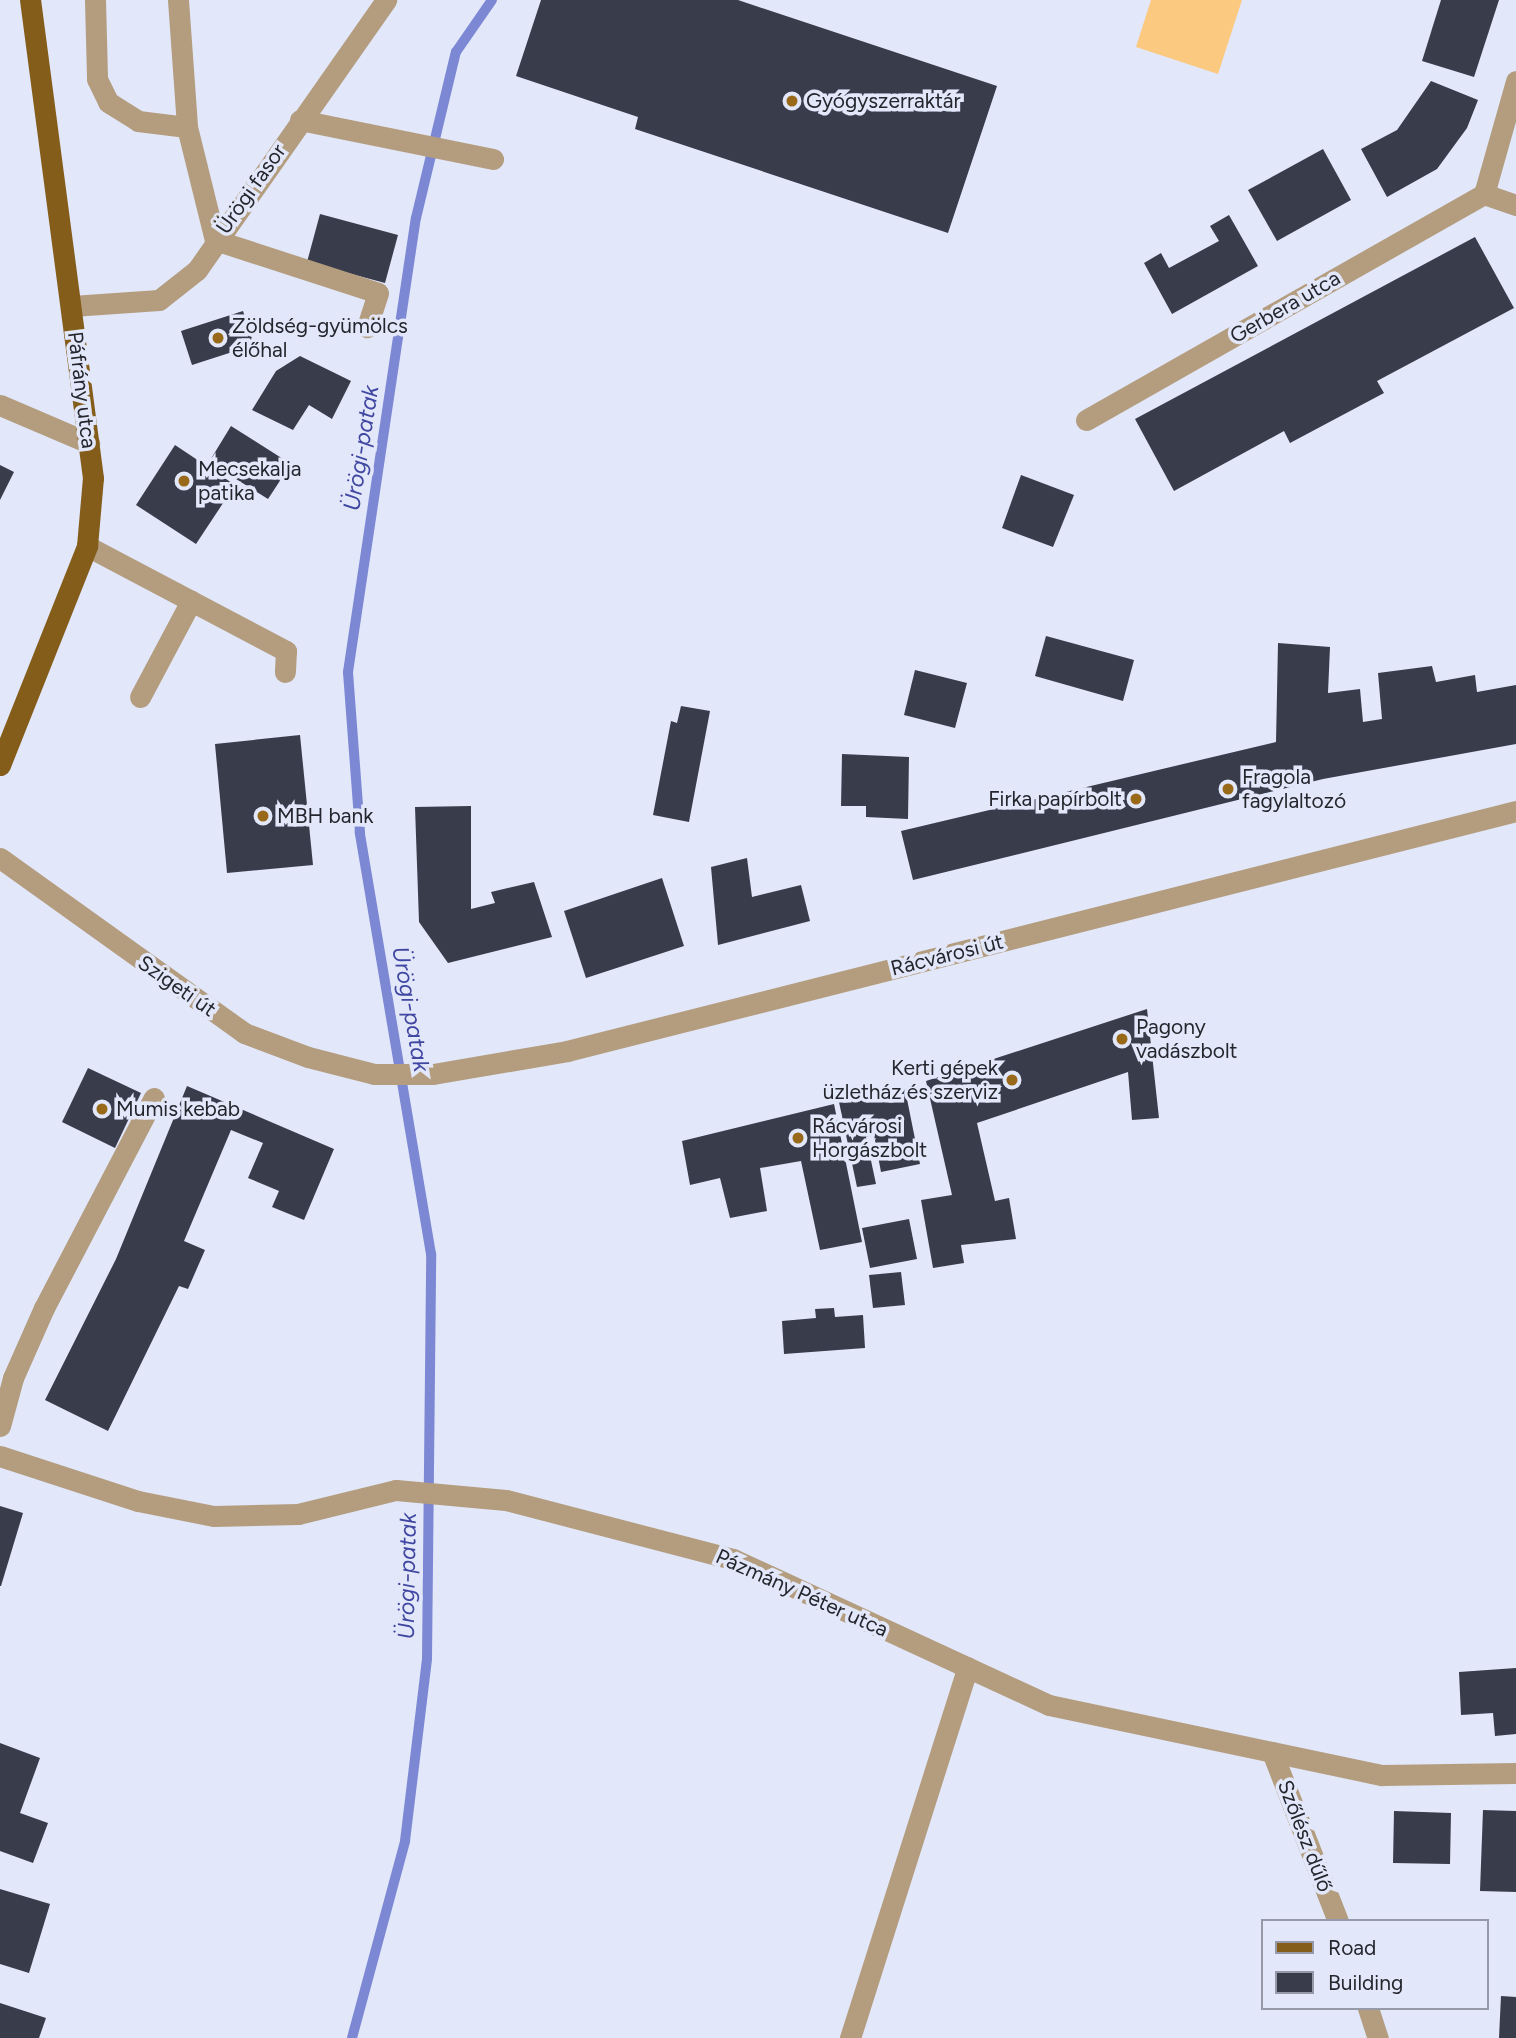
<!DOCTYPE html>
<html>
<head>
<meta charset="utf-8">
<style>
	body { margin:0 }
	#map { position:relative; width:1516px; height:2038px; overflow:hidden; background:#e2e7fa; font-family:Figtree,sans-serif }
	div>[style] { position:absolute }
	.green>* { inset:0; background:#fbc97f }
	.stream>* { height:10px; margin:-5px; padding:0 5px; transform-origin:5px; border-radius:5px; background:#7c88d3 }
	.building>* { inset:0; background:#393c4b }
	.minor>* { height:21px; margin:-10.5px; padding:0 10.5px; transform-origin:10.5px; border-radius:10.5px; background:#b39d7e }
	.major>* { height:21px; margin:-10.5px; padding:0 10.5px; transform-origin:10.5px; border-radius:10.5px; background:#845d1a }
	.dots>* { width:19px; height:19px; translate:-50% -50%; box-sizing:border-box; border:4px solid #e2e7fa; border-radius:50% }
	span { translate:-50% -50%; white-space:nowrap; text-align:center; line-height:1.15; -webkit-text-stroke:7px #e2e7fa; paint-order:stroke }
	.poi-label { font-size:21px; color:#25262d }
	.left { translate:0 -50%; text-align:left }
	.right { translate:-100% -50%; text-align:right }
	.street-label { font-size:21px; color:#25262d }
	.water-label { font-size:23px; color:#4047a0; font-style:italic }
	.legend { position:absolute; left:1261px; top:1919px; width:228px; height:91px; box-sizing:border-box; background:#e2e7fa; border:2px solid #969aa8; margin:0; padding:9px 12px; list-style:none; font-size:21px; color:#25262d }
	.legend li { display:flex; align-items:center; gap:14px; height:35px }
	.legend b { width:35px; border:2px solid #969aa8 }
</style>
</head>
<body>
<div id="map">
	<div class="green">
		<div style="clip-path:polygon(1151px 0,1242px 0,1218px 74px,1136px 47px)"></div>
	</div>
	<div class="stream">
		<div style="left:352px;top:2038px;width:204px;rotate:-74.9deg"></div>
		<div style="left:405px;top:1841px;width:184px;rotate:-83.1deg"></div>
		<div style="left:427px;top:1658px;width:404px;rotate:-89.4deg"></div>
		<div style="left:431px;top:1254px;width:428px;rotate:-99.6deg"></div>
		<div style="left:360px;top:832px;width:160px;rotate:-94.3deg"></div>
		<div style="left:348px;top:672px;width:459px;rotate:-81.5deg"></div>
		<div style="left:416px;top:218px;width:171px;rotate:-76.5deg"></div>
		<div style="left:456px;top:52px;width:63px;rotate:-55.3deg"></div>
	</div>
	<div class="building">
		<div style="clip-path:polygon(541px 0,738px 0,997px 86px,948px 233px,635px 129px,638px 117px,516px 76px)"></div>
		<div style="clip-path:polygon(1441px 0,1499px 0,1474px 77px,1422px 61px)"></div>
		<div style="clip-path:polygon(1431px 81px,1478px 100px,1467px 128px,1437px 169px,1387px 197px,1361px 149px,1397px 130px)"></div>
		<div style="clip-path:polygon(1323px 149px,1351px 200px,1277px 241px,1248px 190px)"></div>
		<div style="clip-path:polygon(320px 214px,398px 235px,385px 283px,307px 262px)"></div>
		<div style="clip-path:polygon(1229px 215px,1258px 266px,1172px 314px,1144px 263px,1161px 253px,1169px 268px,1219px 241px,1210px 226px)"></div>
		<div style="clip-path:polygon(1475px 237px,1514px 308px,1377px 381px,1384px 393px,1290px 443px,1284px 431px,1174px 491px,1135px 419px)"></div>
		<div style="clip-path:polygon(243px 311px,254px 345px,192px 365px,181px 331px)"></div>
		<div style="clip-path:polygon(300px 356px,351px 381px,332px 419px,309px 405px,293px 430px,252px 410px,276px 371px)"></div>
		<div style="clip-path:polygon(231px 426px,291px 464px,268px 499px,209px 462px)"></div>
		<div style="clip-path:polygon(175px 445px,235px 485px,196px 544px,136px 505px)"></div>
		<div style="clip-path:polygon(0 465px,14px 472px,0 500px)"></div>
		<div style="clip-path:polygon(1021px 475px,1074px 495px,1053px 547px,1002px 528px)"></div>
		<div style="clip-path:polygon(1046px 636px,1134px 660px,1123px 701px,1035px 676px)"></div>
		<div style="clip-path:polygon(1278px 643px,1330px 647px,1328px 693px,1360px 689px,1363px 722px,1382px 719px,1378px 673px,1432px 666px,1436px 682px,1475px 675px,1477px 692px,1516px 685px,1516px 744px,1323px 779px,913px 880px,901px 831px,1276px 742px)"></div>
		<div style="clip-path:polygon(915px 670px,967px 683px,955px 728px,904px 715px)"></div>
		<div style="clip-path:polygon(681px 706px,710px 711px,689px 822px,653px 815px,671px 721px,677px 723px)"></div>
		<div style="clip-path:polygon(300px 735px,313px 865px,227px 873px,215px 744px)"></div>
		<div style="clip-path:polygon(842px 754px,909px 757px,908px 819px,866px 817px,866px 806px,841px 806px)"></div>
		<div style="clip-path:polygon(471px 806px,471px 909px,495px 903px,491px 892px,534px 882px,552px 937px,448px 963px,419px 922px,415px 807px)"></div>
		<div style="clip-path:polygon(747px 858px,752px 897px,801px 885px,810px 921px,718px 945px,711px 867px)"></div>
		<div style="clip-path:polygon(662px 878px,684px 946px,586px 978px,564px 911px)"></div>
		<div style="clip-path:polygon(1147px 1009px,1159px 1118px,1132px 1120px,1128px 1072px,977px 1123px,995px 1201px,1009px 1198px,1016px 1239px,961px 1245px,964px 1263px,933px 1268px,921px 1200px,952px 1195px,926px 1081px)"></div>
		<div style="clip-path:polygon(88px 1068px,141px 1093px,115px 1148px,62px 1122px)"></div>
		<div style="clip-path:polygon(187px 1086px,334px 1149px,304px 1220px,272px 1207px,279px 1191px,248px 1178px,263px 1143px,231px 1130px,184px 1241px,205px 1250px,188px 1289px,179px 1286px,108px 1431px,45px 1400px,116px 1259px)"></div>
		<div style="clip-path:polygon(905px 1089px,920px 1164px,881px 1172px,874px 1135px,866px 1137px,876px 1184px,857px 1187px,839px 1102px)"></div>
		<div style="clip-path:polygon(834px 1104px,862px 1242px,820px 1250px,801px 1161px,760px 1168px,767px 1211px,730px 1218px,720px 1178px,690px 1185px,682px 1141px)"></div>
		<div style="clip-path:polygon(909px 1219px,917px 1259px,870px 1268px,862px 1228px)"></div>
		<div style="clip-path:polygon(901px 1272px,905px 1305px,873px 1308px,869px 1275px)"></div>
		<div style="clip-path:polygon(834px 1308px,835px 1317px,863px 1315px,865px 1348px,784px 1354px,782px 1321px,816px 1318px,815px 1309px)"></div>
		<div style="clip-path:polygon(0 1506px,23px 1513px,1px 1586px,0 1586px)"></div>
		<div style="clip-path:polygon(1516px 1668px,1516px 1734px,1495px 1736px,1493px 1713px,1461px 1715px,1459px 1672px)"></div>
		<div style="clip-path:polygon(0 1743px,40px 1758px,20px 1813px,48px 1823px,33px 1863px,0 1851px)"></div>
		<div style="clip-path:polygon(1483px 1810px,1516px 1811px,1516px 1892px,1480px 1891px)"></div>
		<div style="clip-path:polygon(1394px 1811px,1451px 1813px,1450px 1864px,1393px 1863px)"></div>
		<div style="clip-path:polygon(0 1889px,50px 1904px,29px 1973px,0 1964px)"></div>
		<div style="clip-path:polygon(1501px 1996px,1516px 1997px,1516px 2038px,1499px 2038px)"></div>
		<div style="clip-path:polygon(0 2003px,46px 2018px,39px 2038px,0 2038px)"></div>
	</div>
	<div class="minor">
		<div style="left:95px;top:0;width:79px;rotate:88.5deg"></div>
		<div style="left:97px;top:79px;width:25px;rotate:64deg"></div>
		<div style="left:108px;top:102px;width:36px;rotate:32deg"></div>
		<div style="left:138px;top:121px;width:49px;rotate:7deg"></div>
		<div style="left:178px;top:0;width:127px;rotate:85.9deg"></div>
		<div style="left:187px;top:127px;width:116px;rotate:76.1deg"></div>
		<div style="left:1516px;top:81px;width:117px;rotate:105.8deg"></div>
		<div style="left:1484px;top:194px;width:34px;rotate:19deg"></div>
		<div style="left:300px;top:120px;width:197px;rotate:11.4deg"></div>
		<div style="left:215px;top:240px;width:171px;rotate:18deg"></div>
		<div style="left:378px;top:293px;width:36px;rotate:108deg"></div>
		<div style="left:72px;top:306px;width:87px;rotate:-3.9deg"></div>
		<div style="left:159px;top:300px;width:48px;rotate:-38.3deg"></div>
		<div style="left:197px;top:270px;width:330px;rotate:-55deg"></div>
		<div style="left:0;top:405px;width:97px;rotate:23.1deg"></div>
		<div style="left:1086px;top:420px;width:458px;rotate:-29.6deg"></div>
		<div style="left:87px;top:546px;width:225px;rotate:27.8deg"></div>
		<div style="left:286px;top:651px;width:21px;rotate:93deg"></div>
		<div style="left:140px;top:697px;width:109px;rotate:-62deg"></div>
		<div style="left:0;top:858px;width:300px;rotate:35.6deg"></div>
		<div style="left:244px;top:1033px;width:68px;rotate:20.6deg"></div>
		<div style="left:308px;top:1057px;width:68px;rotate:14.4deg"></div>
		<div style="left:374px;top:1074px;width:59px"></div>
		<div style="left:433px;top:1074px;width:136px;rotate:-9.7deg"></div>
		<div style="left:567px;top:1051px;width:979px;rotate:-14.19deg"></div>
		<div style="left:0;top:1426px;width:50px;rotate:-74.8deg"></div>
		<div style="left:13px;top:1378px;width:77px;rotate:-66.1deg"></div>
		<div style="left:44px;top:1308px;width:237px;rotate:-62.4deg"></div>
		<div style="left:0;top:1456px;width:145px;rotate:18.1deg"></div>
		<div style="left:138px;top:1501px;width:77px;rotate:11.2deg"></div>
		<div style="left:214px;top:1516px;width:84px;rotate:-1.4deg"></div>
		<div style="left:298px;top:1514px;width:101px;rotate:-13.8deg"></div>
		<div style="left:396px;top:1490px;width:110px;rotate:5.2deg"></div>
		<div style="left:506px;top:1500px;width:235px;rotate:14.6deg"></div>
		<div style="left:733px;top:1559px;width:348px;rotate:24.8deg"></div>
		<div style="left:1049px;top:1705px;width:340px;rotate:11.9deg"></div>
		<div style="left:1382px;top:1775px;width:134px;rotate:-0.9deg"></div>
		<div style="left:1272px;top:1752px;width:181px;rotate:68.7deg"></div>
		<div style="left:1368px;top:2008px;width:32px;rotate:72deg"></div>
		<div style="left:850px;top:2038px;width:389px;rotate:-72.4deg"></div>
	</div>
	<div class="major">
		<div style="left:0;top:765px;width:236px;rotate:-68.3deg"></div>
		<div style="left:87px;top:546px;width:68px;rotate:-85deg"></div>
		<div style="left:93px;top:478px;width:482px;rotate:-97.5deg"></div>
	</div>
	<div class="dots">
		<div style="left:792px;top:101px;background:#976918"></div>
		<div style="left:218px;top:338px;background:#976918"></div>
		<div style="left:184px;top:481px;background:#976918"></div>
		<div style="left:1228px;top:789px;background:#976918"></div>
		<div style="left:1136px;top:799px;background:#976918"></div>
		<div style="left:263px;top:816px;background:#976918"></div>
		<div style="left:1122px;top:1039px;background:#976918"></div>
		<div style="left:1012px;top:1080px;background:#976918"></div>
		<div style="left:102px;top:1109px;background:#976918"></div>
		<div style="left:798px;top:1138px;background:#976918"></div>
	</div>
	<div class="poi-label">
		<span class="left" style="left:806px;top:101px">Gyógyszerraktár</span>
		<span class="left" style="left:232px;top:338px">Zöldség-gyümölcs<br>élőhal</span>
		<span class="left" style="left:198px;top:481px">Mecsekalja<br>patika</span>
		<span class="left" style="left:1242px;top:789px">Fragola<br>fagylaltozó</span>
		<span class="right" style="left:1122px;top:799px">Firka papírbolt</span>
		<span class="left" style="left:277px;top:816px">MBH bank</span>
		<span class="left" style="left:1136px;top:1039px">Pagony<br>vadászbolt</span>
		<span class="right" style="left:998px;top:1080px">Kerti gépek<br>üzletház és szerviz</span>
		<span class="left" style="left:116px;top:1109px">Mumis kebab</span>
		<span class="left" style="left:812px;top:1138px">Rácvárosi<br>Horgászbolt</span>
	</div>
	<div class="street-label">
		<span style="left:251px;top:189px;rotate:-55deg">Ürögi fasor</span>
		<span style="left:1285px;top:307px;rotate:-30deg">Gerbera utca</span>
		<span style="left:82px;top:390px;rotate:83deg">Páfrány utca</span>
		<span style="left:947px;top:955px;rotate:-14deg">Rácvárosi út</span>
		<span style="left:177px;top:986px;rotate:35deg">Szigeti út</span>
		<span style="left:802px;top:1593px;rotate:24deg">Pázmány Péter utca</span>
		<span style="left:1305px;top:1836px;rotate:69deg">Szőlész dűlő</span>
	</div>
	<div class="water-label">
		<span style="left:361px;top:448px;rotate:-81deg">Ürögi-patak</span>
		<span style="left:411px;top:1009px;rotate:80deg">Ürögi-patak</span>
		<span style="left:407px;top:1576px;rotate:-89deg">Ürögi-patak</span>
	</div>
	<ul class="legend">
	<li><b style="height:9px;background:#845d1a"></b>Road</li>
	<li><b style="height:19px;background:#393c4b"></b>Building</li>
	</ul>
</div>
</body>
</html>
